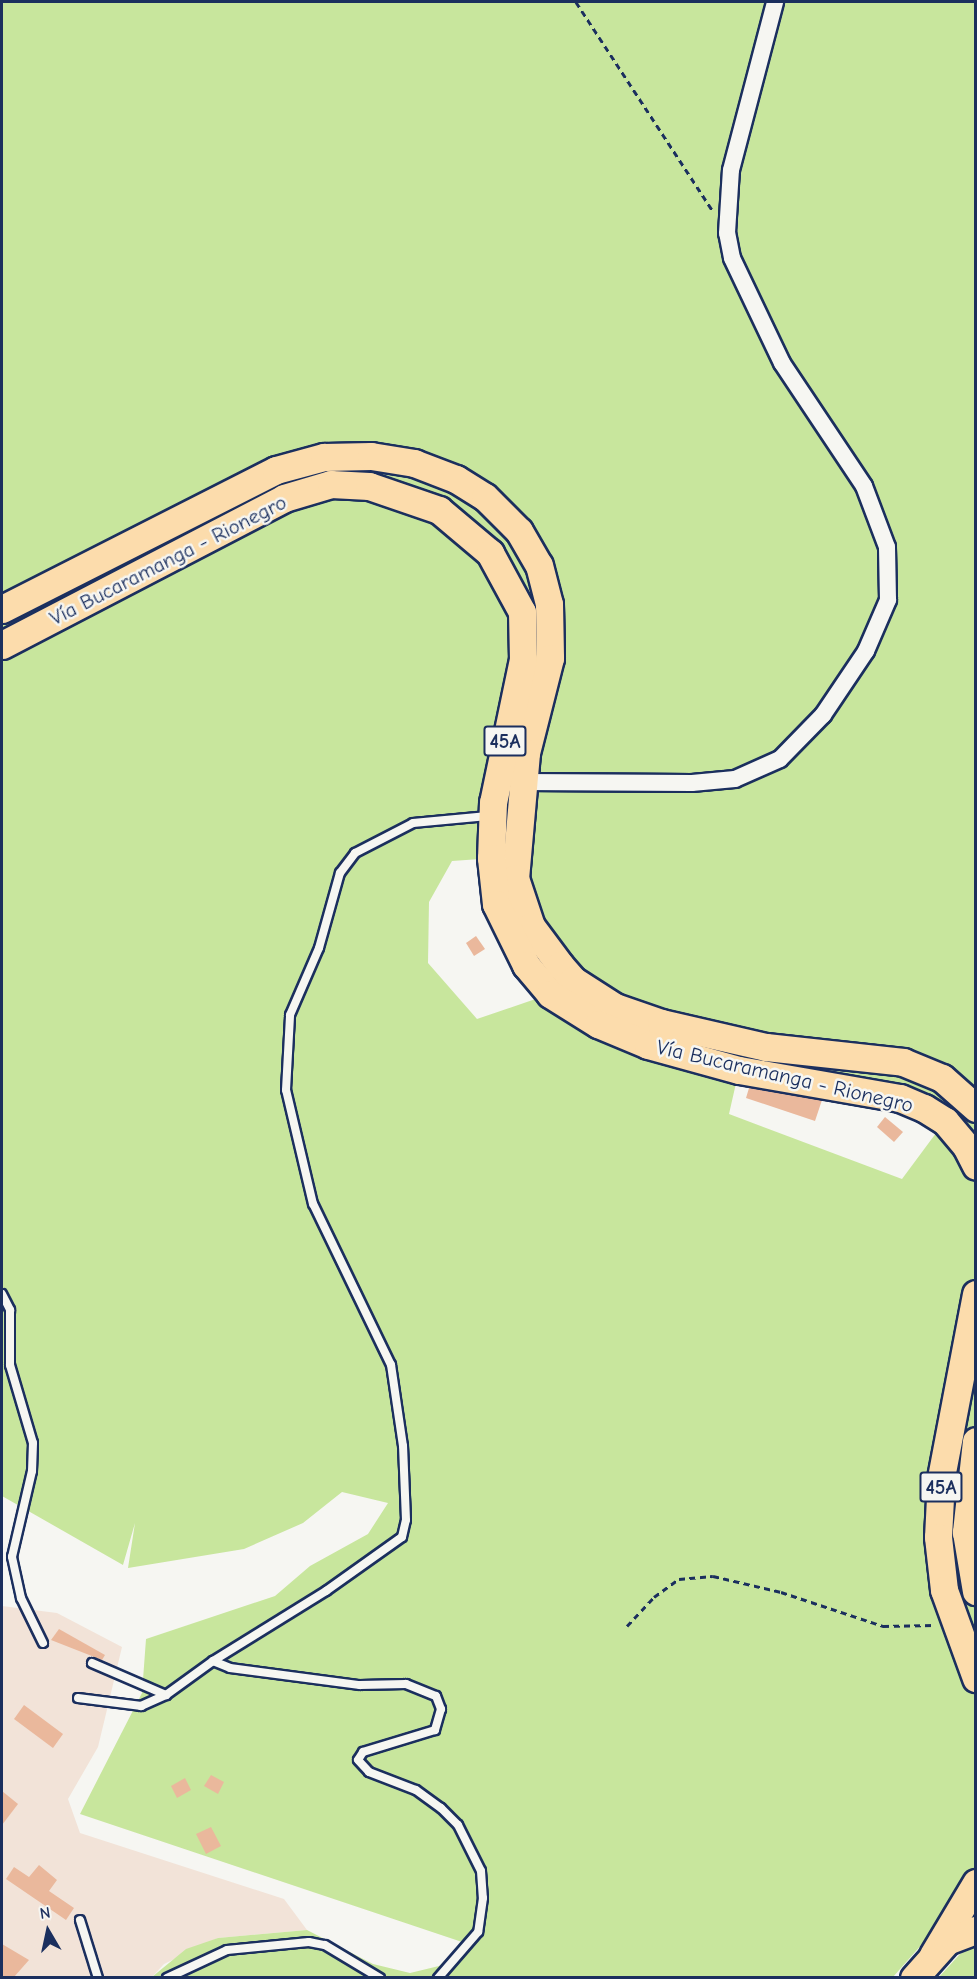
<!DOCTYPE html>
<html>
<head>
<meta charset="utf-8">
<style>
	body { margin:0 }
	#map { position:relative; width:977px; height:1979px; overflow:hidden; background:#f6f6f2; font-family:"Comic Neue",sans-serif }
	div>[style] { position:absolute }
	.built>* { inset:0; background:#f2e3d8 }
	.green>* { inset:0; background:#c8e69d }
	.building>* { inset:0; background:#eab89c }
	.path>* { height:3px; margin-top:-1.5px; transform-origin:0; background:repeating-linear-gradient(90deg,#1b2f5e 0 6px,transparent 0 10.5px) }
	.roads { filter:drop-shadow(2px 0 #1b2f5e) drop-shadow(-2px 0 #1b2f5e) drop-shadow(0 2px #1b2f5e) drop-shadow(0 -2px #1b2f5e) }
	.service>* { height:8px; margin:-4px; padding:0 4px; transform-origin:4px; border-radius:4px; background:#f6f6f2 }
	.minor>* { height:16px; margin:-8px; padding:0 8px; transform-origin:8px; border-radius:8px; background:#f6f6f2 }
	.trunk>* { height:27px; margin:-13.5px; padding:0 13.5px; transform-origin:13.5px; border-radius:13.5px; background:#fcdcac }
	span { translate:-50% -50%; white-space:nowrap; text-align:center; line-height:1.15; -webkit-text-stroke:5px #f6f6f2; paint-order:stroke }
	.shield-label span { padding:2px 4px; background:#f6f6f2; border:2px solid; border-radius:4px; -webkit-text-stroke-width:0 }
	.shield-label { font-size:20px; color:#1b2f5e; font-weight:700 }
	.street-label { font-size:21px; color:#1b2f5e }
	.frame { position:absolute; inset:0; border:3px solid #1b2f5e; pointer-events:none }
	.north { position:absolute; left:18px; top:1901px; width:60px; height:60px; -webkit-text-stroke:4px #f6f6f2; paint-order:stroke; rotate:351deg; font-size:16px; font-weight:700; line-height:24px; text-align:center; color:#1b2f5e }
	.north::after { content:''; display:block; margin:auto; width:21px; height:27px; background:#1b2f5e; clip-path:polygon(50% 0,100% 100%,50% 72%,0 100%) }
</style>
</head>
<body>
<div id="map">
	<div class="built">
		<div style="clip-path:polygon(2px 1606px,57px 1613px,122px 1647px,98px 1747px,68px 1799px,80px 1833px,284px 1899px,307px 1930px,218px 1938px,164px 1964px,152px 1977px,2px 1978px)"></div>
	</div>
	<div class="green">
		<div style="clip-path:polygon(evenodd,2px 2px,975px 2px,976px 1883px,893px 1977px,152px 1977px,186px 1949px,218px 1938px,307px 1930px,373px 1964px,410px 1973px,439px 1966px,465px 1943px,80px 1814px,142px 1693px,146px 1639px,275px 1596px,310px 1566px,368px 1534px,388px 1503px,342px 1492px,303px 1523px,244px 1549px,128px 1568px,135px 1523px,123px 1565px,2px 1496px,2px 2px,494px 858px,550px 994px,477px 1019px,428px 963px,429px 902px,452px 861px,494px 858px,2px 2px,739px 1070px,945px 1121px,902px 1179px,729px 1114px,739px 1070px)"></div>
		<div style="clip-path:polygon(975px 1945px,975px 1977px,939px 1977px,960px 1954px)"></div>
	</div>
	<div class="building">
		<div style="clip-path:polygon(476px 936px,485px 949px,474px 956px,466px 943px)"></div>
		<div style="clip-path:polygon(749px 1088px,803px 1097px,822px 1100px,815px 1121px,746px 1098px)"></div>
		<div style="clip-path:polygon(885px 1117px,903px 1132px,894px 1142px,877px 1127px)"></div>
		<div style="clip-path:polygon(59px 1629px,105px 1655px,102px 1660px,51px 1640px)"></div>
		<div style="clip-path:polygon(24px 1705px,63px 1734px,53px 1748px,14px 1719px)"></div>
		<div style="clip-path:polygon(211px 1775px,224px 1782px,218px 1794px,204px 1786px)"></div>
		<div style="clip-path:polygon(185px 1778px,191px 1790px,177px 1798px,171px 1786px)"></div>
		<div style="clip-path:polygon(2px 1791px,18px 1804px,2px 1825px)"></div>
		<div style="clip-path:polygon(211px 1827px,221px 1846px,206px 1854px,196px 1834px)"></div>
		<div style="clip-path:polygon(39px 1865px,57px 1880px,49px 1891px,74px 1908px,66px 1920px,6px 1879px,14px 1867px,29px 1877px)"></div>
		<div style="clip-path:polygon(2px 1944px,29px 1960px,14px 1977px,2px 1977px)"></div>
	</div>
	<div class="path">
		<div style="left:576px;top:2px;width:250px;rotate:56.8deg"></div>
		<div style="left:627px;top:1626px;width:40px;rotate:-47deg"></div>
		<div style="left:654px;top:1597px;width:31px;rotate:-36deg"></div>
		<div style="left:679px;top:1579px;width:34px;rotate:-5deg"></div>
		<div style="left:713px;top:1576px;width:70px;rotate:13.2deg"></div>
		<div style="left:781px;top:1592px;width:108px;rotate:18.4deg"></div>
		<div style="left:883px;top:1626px;width:52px;rotate:-1.1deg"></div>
	</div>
	<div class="roads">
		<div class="service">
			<div style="left:2px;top:1294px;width:18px;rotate:63deg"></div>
			<div style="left:10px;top:1310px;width:55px;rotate:90deg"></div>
			<div style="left:10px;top:1365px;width:81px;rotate:73.6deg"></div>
			<div style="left:33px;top:1443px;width:28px;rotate:92deg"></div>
			<div style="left:32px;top:1471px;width:88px;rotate:103.1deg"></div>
			<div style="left:12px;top:1557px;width:42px;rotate:77.6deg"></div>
			<div style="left:21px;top:1598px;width:50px;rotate:63.9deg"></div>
			<div style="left:213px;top:1661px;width:133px;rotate:-31.8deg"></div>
			<div style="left:326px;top:1591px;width:93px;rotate:-35.4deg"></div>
			<div style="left:402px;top:1537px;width:17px;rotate:-77deg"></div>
			<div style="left:406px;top:1520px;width:74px;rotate:-92.3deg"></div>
			<div style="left:403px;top:1446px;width:82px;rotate:-98.4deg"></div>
			<div style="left:391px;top:1365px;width:179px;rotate:-115.8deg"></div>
			<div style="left:313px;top:1204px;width:117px;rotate:-103.3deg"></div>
			<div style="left:286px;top:1090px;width:75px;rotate:-86.9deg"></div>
			<div style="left:290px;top:1015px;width:73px;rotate:-66.6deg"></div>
			<div style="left:319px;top:948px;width:78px;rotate:-74.4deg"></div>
			<div style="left:340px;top:873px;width:25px;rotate:-53deg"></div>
			<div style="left:355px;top:853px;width:65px;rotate:-27.3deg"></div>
			<div style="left:413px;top:823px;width:75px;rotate:-5.3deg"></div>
			<div style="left:92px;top:1663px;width:81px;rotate:23.4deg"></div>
			<div style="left:78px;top:1698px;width:64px;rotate:7.2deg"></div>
			<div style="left:141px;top:1706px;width:27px;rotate:-24deg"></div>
			<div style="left:166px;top:1695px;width:58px;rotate:-35.9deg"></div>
			<div style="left:213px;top:1661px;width:18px;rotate:22deg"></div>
			<div style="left:230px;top:1668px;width:131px;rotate:7.5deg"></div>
			<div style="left:360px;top:1685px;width:46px;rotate:-1.2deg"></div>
			<div style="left:406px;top:1684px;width:32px;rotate:22deg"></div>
			<div style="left:436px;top:1696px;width:14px;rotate:69deg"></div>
			<div style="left:441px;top:1709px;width:22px;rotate:106deg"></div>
			<div style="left:435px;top:1730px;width:75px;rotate:163deg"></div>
			<div style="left:363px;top:1752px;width:9px;rotate:122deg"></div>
			<div style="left:358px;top:1760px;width:16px;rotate:47deg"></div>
			<div style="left:369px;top:1772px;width:50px;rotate:21deg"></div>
			<div style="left:416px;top:1790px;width:31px;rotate:36deg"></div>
			<div style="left:441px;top:1808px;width:24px;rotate:45deg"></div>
			<div style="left:458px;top:1825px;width:51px;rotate:63.4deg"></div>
			<div style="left:481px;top:1871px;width:27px;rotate:86deg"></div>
			<div style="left:483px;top:1898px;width:34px;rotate:98deg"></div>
			<div style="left:478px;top:1932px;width:61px;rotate:131deg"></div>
			<div style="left:80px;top:1920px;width:61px;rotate:72.8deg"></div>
			<div style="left:167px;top:1978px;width:66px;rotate:-25deg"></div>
			<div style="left:227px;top:1950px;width:82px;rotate:-5.6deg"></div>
			<div style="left:309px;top:1942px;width:16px;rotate:11deg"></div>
			<div style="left:325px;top:1945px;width:64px;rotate:31deg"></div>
		</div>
		<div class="minor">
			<div style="left:523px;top:782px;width:169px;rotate:0.3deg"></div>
			<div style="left:692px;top:783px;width:43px;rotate:-5.3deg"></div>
			<div style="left:735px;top:779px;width:49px;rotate:-24deg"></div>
			<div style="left:780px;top:759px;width:62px;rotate:-45.7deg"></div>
			<div style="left:823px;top:715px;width:77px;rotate:-56.1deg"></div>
			<div style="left:866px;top:651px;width:56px;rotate:-66.7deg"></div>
			<div style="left:888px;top:600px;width:53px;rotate:-91.1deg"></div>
			<div style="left:887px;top:547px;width:65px;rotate:-110.7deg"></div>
			<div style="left:864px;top:486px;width:148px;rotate:-123.7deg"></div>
			<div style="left:782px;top:363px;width:116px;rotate:-115.5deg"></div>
			<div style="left:732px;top:258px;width:25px;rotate:-101deg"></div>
			<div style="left:727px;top:233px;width:63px;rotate:-86.4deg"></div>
			<div style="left:731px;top:170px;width:174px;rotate:-75.3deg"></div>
		</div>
		<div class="trunk">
			<div style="left:2px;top:609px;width:307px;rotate:-26.9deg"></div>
			<div style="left:276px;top:470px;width:50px;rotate:-15.2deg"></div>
			<div style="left:324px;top:457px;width:47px;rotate:-1.2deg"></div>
			<div style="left:371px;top:456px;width:44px;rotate:9.2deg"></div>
			<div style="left:414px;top:463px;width:45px;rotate:20.9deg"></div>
			<div style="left:456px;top:479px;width:34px;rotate:32deg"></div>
			<div style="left:485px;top:497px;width:48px;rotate:45deg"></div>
			<div style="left:519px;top:531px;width:39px;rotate:60deg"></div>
			<div style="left:539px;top:565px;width:40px;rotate:75.6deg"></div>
			<div style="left:549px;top:604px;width:54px;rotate:88.9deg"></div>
			<div style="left:550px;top:658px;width:98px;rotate:104.2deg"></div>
			<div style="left:526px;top:753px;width:125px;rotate:95deg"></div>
			<div style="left:515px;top:878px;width:51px;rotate:71.6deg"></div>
			<div style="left:531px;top:926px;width:49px;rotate:53.4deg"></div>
			<div style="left:560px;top:965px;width:20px;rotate:49deg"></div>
			<div style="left:573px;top:980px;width:50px;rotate:32.7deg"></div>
			<div style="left:615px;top:1007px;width:49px;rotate:19.2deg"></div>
			<div style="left:661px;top:1023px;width:108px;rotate:12.9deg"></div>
			<div style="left:766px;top:1047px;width:138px;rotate:6.2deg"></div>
			<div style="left:903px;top:1062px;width:42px;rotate:22.3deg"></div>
			<div style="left:942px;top:1078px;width:45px;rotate:41.4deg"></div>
			<div style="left:2px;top:645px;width:318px;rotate:-27.5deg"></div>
			<div style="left:284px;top:498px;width:49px;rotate:-16.6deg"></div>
			<div style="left:331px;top:484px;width:38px;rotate:3deg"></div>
			<div style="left:369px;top:486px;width:74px;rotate:18.9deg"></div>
			<div style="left:439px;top:510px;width:67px;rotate:40.1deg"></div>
			<div style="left:490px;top:553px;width:67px;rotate:61.5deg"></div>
			<div style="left:522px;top:612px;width:47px;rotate:88.8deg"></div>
			<div style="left:523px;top:659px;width:146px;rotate:101.8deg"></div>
			<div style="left:493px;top:802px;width:56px;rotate:92deg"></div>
			<div style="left:491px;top:858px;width:46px;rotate:83.8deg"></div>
			<div style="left:496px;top:904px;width:68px;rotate:63.8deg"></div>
			<div style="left:526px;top:965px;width:38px;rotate:50deg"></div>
			<div style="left:550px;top:994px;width:57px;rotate:32deg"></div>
			<div style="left:598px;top:1024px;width:54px;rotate:22.8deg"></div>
			<div style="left:648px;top:1045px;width:94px;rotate:15.4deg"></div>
			<div style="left:739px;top:1070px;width:163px;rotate:9.9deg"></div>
			<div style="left:900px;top:1098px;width:26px;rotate:23deg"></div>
			<div style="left:924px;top:1108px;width:25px;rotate:32deg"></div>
			<div style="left:945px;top:1121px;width:33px;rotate:50deg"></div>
			<div style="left:966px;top:1146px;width:22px;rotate:63deg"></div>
			<div style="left:976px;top:1294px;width:187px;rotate:100.8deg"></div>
			<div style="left:941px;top:1478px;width:59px;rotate:92.9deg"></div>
			<div style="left:938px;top:1537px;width:53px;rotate:83.5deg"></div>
			<div style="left:944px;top:1590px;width:94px;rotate:70deg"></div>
			<div style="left:976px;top:1441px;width:92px;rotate:96.3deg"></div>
			<div style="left:966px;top:1532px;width:60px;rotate:80.4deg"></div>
			<div style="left:933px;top:1955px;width:84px;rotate:-59.2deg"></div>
			<div style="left:914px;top:1978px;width:50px;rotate:-48.3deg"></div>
			<div style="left:947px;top:1941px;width:31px;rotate:-21deg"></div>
		</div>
	</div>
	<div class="shield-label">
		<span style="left:505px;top:741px">45A</span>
		<span style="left:941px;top:1487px">45A</span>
	</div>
	<div class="street-label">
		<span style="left:168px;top:560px;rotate:-27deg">Vía Bucaramanga - Rionegro</span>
		<span style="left:785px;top:1076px;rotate:13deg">Vía Bucaramanga - Rionegro</span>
	</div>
	<div class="frame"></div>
	<div class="north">N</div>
</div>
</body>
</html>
